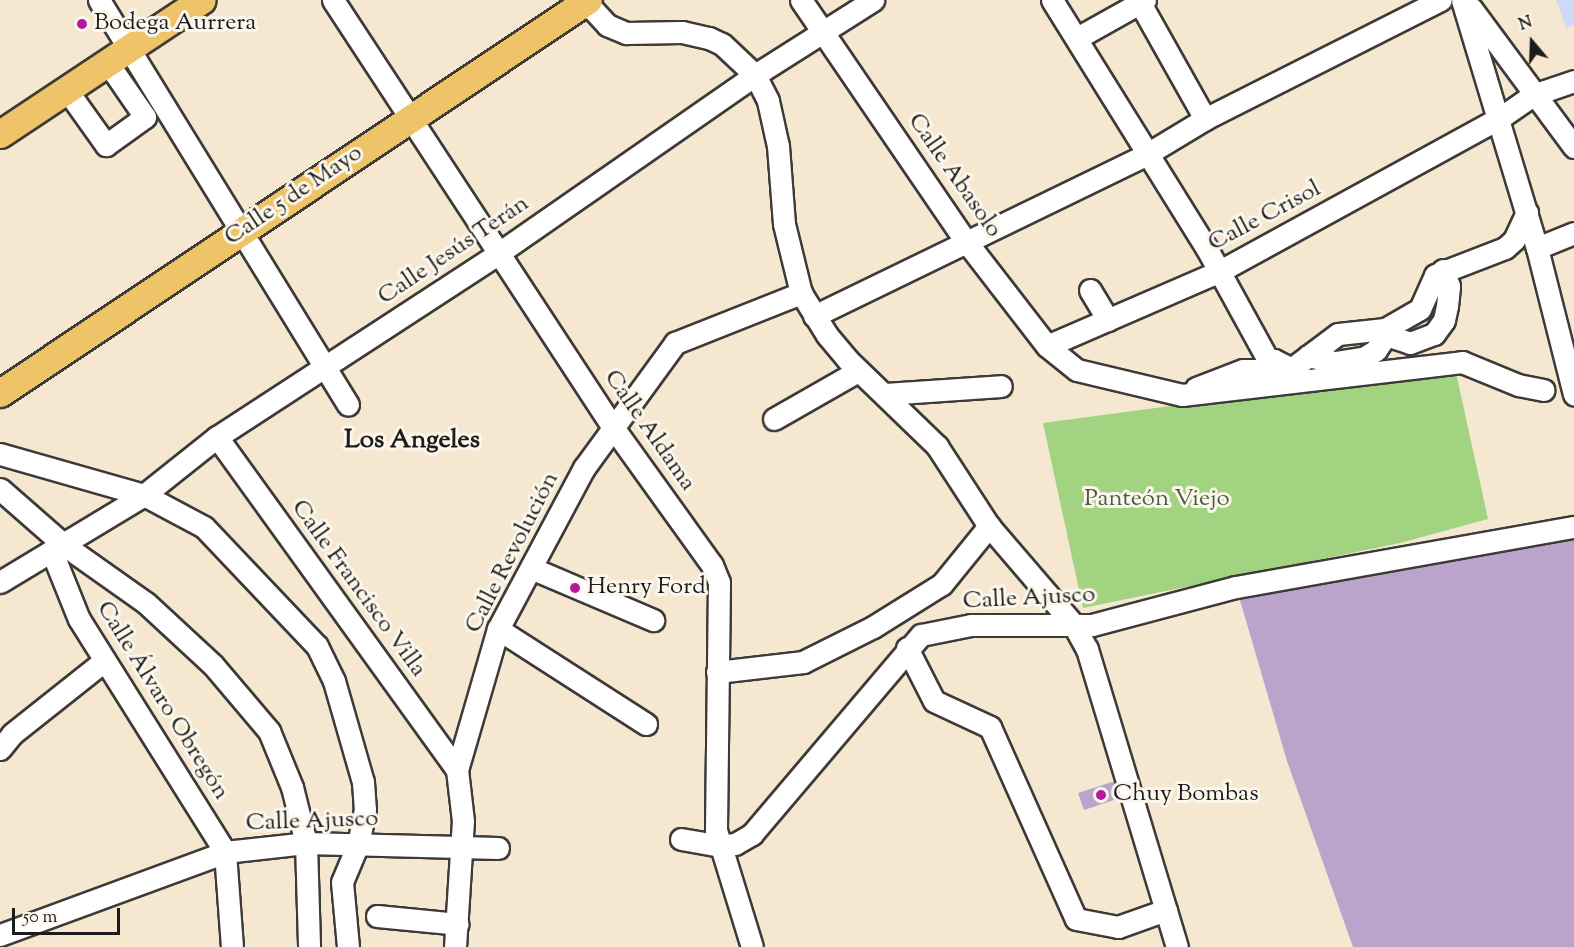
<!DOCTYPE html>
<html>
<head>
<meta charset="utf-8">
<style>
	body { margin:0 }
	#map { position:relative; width:1574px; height:947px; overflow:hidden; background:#f5e7d0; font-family:"Sorts Mill Goudy",serif }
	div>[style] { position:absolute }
	.built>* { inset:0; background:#d1d9f9 }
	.green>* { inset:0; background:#a2d381 }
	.building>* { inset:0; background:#bba4cc }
	.roads { filter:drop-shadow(2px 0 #3d3a37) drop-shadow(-2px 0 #3d3a37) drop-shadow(0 2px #3d3a37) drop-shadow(0 -2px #3d3a37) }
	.minor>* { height:21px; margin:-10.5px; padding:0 10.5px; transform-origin:10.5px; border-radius:10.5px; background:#fff }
	.major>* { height:27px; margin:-13.5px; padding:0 13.5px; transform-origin:13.5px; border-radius:13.5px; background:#efc469 }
	.dots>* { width:16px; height:16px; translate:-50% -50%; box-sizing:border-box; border:3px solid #fbf7ec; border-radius:50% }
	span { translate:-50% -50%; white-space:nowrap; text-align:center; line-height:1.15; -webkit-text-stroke:6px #fbf7ec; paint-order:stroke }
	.poi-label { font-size:24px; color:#1c1c1c }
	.left { translate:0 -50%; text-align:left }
	.street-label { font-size:24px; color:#1c1c1c }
	.park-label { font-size:24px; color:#4b5c3f }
	.neighbourhood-label { font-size:26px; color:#1c1c1c; font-weight:700 }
	.north { position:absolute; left:1502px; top:12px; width:60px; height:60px; -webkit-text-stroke:4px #fbf7ec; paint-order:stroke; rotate:341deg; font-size:16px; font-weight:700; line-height:24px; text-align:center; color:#1c1c1c }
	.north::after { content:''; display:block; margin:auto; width:21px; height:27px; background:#1c1c1c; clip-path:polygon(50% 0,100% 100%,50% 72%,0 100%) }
	.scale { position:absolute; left:12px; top:908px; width:108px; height:27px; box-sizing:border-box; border:3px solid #1c1c1c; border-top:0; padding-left:8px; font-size:18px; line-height:21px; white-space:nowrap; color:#1c1c1c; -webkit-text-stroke:4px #fbf7ec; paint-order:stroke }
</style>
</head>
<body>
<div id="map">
	<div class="built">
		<div style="clip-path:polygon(1556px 0,1574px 0,1574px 25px,1566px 28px)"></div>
	</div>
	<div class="green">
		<div style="clip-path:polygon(1455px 368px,1488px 519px,1400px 543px,1083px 608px,1043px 423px)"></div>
	</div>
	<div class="building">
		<div style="clip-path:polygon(1574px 532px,1574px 947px,1353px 947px,1287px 761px,1237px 590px)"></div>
		<div style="clip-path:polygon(1118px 780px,1123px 797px,1084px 810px,1078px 793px)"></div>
	</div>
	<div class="roads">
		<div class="minor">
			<div style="left:99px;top:0;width:475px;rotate:58.4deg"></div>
			<div style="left:333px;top:0;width:509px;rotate:56.78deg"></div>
			<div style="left:612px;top:426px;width:171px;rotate:54.3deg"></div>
			<div style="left:712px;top:565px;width:18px;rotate:68deg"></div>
			<div style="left:719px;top:582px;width:248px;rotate:90.7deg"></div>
			<div style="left:716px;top:830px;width:122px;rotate:72.9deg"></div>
			<div style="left:584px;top:0;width:34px;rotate:47deg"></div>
			<div style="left:607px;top:25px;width:21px;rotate:23deg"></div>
			<div style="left:626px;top:33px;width:56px;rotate:-1deg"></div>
			<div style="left:682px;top:32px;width:28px;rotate:13deg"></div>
			<div style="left:709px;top:38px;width:14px;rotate:25deg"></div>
			<div style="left:722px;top:44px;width:45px;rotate:43.2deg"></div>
			<div style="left:755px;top:75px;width:29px;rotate:63deg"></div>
			<div style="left:768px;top:101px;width:46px;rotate:77.5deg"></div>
			<div style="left:778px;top:146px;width:78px;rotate:85.6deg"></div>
			<div style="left:784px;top:224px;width:71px;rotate:76.2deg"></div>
			<div style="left:801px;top:293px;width:49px;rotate:58.2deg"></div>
			<div style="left:827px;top:335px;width:33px;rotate:50deg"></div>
			<div style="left:848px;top:360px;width:124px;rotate:44deg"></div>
			<div style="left:937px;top:446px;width:95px;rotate:57deg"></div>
			<div style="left:989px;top:526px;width:129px;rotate:49.4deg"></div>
			<div style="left:1073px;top:624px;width:29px;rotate:61deg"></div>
			<div style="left:1087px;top:649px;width:311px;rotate:73.2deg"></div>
			<div style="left:801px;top:0;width:291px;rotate:55.7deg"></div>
			<div style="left:965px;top:240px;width:134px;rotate:52.3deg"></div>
			<div style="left:1047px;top:346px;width:38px;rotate:39deg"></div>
			<div style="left:1077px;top:370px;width:108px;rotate:13.4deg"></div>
			<div style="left:1182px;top:395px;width:282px;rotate:-6.7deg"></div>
			<div style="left:1462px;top:362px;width:61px;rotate:22.3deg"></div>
			<div style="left:1518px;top:385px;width:26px;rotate:11deg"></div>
			<div style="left:1052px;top:0;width:293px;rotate:58.1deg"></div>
			<div style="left:1207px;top:249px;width:129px;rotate:61.2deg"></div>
			<div style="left:1462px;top:0;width:259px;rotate:73.2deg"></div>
			<div style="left:1537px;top:248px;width:151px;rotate:75.8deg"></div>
			<div style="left:1140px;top:3px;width:133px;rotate:60.7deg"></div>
			<div style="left:1471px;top:8px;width:173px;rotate:53.5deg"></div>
			<div style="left:1077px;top:38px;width:78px;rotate:-29.2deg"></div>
			<div style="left:66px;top:89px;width:69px;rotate:54.5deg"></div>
			<div style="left:106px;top:145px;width:48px;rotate:-35.7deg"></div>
			<div style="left:145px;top:117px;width:67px;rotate:-124.6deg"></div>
			<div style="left:1537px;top:248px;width:40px;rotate:-22deg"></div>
			<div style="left:1090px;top:290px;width:35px;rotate:59deg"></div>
			<div style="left:814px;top:316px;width:370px;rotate:-25.9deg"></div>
			<div style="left:1147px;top:154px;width:68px;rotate:-31.1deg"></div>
			<div style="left:1205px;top:119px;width:264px;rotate:-26.8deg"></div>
			<div style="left:1386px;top:335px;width:25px;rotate:18deg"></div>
			<div style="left:1410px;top:343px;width:26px;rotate:-21deg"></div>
			<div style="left:1434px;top:334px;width:17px;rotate:-54deg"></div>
			<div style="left:1444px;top:320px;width:14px;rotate:-78deg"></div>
			<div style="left:1447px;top:306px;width:20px;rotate:-84deg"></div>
			<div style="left:1449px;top:286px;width:17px;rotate:-111deg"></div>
			<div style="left:1047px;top:346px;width:189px;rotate:-23.4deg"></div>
			<div style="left:1220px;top:271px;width:319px;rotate:-28.7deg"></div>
			<div style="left:1500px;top:118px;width:40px;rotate:-34.9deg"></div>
			<div style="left:1533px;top:95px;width:43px;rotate:-18.9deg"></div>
			<div style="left:1308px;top:356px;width:28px;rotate:13deg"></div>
			<div style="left:1335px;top:362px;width:30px;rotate:-9deg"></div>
			<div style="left:1365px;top:357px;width:13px;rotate:-32deg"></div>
			<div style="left:1376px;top:350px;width:18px;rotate:-56deg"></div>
			<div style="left:1386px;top:335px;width:6px;rotate:-99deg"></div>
			<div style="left:1285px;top:370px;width:5px;rotate:-101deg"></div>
			<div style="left:1284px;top:365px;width:11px;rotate:-153deg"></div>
			<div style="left:1274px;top:360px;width:13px;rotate:129deg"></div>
			<div style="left:1266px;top:370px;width:11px;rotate:56deg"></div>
			<div style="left:1272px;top:379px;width:6px"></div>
			<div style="left:1278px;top:379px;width:75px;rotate:-36.9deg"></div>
			<div style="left:1338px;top:334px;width:47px;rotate:-6.1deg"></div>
			<div style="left:1385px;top:329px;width:40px;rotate:-29.7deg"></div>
			<div style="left:1420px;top:309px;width:37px;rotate:-66deg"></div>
			<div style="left:1435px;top:275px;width:75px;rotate:-21.1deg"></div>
			<div style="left:1505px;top:248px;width:12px;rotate:-42deg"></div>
			<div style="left:1514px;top:240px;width:31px;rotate:-65deg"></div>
			<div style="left:1196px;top:388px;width:50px;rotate:-21deg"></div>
			<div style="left:1243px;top:370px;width:23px"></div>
			<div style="left:885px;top:394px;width:116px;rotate:-3.9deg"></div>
			<div style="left:774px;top:419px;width:97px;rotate:-29.7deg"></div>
			<div style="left:217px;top:437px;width:410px;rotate:54.2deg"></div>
			<div style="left:0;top:454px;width:150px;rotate:15.9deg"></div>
			<div style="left:144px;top:495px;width:68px;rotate:28.1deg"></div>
			<div style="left:204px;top:527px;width:164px;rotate:46.5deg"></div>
			<div style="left:317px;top:646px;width:39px;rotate:64deg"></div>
			<div style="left:334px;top:681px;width:105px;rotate:74deg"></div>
			<div style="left:363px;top:782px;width:27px;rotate:86deg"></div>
			<div style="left:365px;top:809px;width:36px;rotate:101deg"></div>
			<div style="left:358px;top:844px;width:41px;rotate:112.8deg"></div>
			<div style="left:342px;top:882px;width:65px;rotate:84.7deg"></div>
			<div style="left:0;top:489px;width:85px;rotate:41.2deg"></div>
			<div style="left:64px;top:545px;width:100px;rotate:35.3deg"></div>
			<div style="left:146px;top:603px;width:91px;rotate:42.8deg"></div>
			<div style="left:213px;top:665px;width:87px;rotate:49.7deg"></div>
			<div style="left:269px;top:731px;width:61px;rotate:67.7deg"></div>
			<div style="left:292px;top:787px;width:58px;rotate:76deg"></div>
			<div style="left:306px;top:843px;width:104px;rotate:88.3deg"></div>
			<div style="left:52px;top:552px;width:72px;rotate:68.1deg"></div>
			<div style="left:79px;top:619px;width:275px;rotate:57.9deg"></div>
			<div style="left:225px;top:852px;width:95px;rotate:85.8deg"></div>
			<div style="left:531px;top:568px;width:133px;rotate:23.1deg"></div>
			<div style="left:0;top:582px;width:168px;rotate:-31.1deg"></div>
			<div style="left:144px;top:495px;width:93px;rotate:-38.5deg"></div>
			<div style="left:217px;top:437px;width:337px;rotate:-33.1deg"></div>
			<div style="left:499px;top:253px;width:312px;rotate:-34.8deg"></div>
			<div style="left:755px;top:75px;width:140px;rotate:-32.4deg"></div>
			<div style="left:498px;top:629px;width:176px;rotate:32.7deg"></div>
			<div style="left:907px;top:648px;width:59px;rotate:63deg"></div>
			<div style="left:934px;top:701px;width:62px;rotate:24.9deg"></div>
			<div style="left:990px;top:727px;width:210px;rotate:65.9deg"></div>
			<div style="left:1076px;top:919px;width:43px;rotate:10.8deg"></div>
			<div style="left:1118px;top:927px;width:51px;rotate:-19.5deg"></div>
			<div style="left:717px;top:672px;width:87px;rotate:-6.6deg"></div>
			<div style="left:803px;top:662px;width:78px;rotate:-26.6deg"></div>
			<div style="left:873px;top:627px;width:81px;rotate:-31.9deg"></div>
			<div style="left:942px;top:584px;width:75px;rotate:-51deg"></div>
			<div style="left:0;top:749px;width:19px;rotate:-51deg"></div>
			<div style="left:12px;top:734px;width:117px;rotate:-38.4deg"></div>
			<div style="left:681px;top:839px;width:40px;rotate:10deg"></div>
			<div style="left:720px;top:846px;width:15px;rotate:-8deg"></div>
			<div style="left:735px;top:844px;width:20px;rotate:-30deg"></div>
			<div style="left:752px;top:834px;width:261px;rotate:-49.7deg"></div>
			<div style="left:921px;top:635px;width:51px;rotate:-11.3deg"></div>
			<div style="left:971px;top:625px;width:121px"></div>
			<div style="left:1092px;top:625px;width:149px;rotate:-14.8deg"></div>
			<div style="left:1236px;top:587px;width:343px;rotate:-10.1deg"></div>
			<div style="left:377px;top:916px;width:81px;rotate:5.6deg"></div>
			<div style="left:0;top:935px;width:240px;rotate:-20.2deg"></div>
			<div style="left:225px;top:852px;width:81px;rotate:-6.3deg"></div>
			<div style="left:306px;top:843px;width:192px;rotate:1.5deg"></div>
			<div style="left:455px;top:947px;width:126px;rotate:-86.4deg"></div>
			<div style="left:463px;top:821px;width:51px;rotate:-96.7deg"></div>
			<div style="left:457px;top:770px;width:147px;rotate:-73.8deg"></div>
			<div style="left:498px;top:629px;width:183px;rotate:-61.9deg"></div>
			<div style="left:584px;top:468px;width:155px;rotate:-53.9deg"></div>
			<div style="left:675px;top:343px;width:136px;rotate:-21.6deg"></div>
		</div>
		<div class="major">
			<div style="left:0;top:134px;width:242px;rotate:-33.6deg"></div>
			<div style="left:0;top:393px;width:707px;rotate:-33.76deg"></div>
		</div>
	</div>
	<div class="dots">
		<div style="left:82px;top:24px;background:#b5179e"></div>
		<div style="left:575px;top:588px;background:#b5179e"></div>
		<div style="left:1101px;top:795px;background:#b5179e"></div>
	</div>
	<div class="poi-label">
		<span class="left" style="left:94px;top:24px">Bodega Aurrera</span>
		<span class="left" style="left:587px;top:588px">Henry Ford</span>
		<span class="left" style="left:1113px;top:795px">Chuy Bombas</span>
	</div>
	<div class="street-label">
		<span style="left:954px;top:176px;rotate:55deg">Calle Abasolo</span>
		<span style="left:294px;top:196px;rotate:-34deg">Calle 5 de Mayo</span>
		<span style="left:1265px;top:217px;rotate:-28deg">Calle Crisol</span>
		<span style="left:454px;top:251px;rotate:-34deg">Calle Jesús Terán</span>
		<span style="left:649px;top:431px;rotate:55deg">Calle Aldama</span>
		<span style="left:513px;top:553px;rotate:-63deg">Calle Revolución</span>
		<span style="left:358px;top:589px;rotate:54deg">Calle Francisco Villa</span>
		<span style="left:1029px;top:599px;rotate:-3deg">Calle Ajusco</span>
		<span style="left:162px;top:701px;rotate:58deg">Calle Álvaro Obregón</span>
		<span style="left:312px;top:822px;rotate:-2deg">Calle Ajusco</span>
	</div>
	<div class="park-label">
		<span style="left:1157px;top:500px">Panteón Viejo</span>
	</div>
	<div class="neighbourhood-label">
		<span style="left:412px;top:441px">Los Angeles</span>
	</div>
	<div class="north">N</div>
	<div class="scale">50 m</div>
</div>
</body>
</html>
